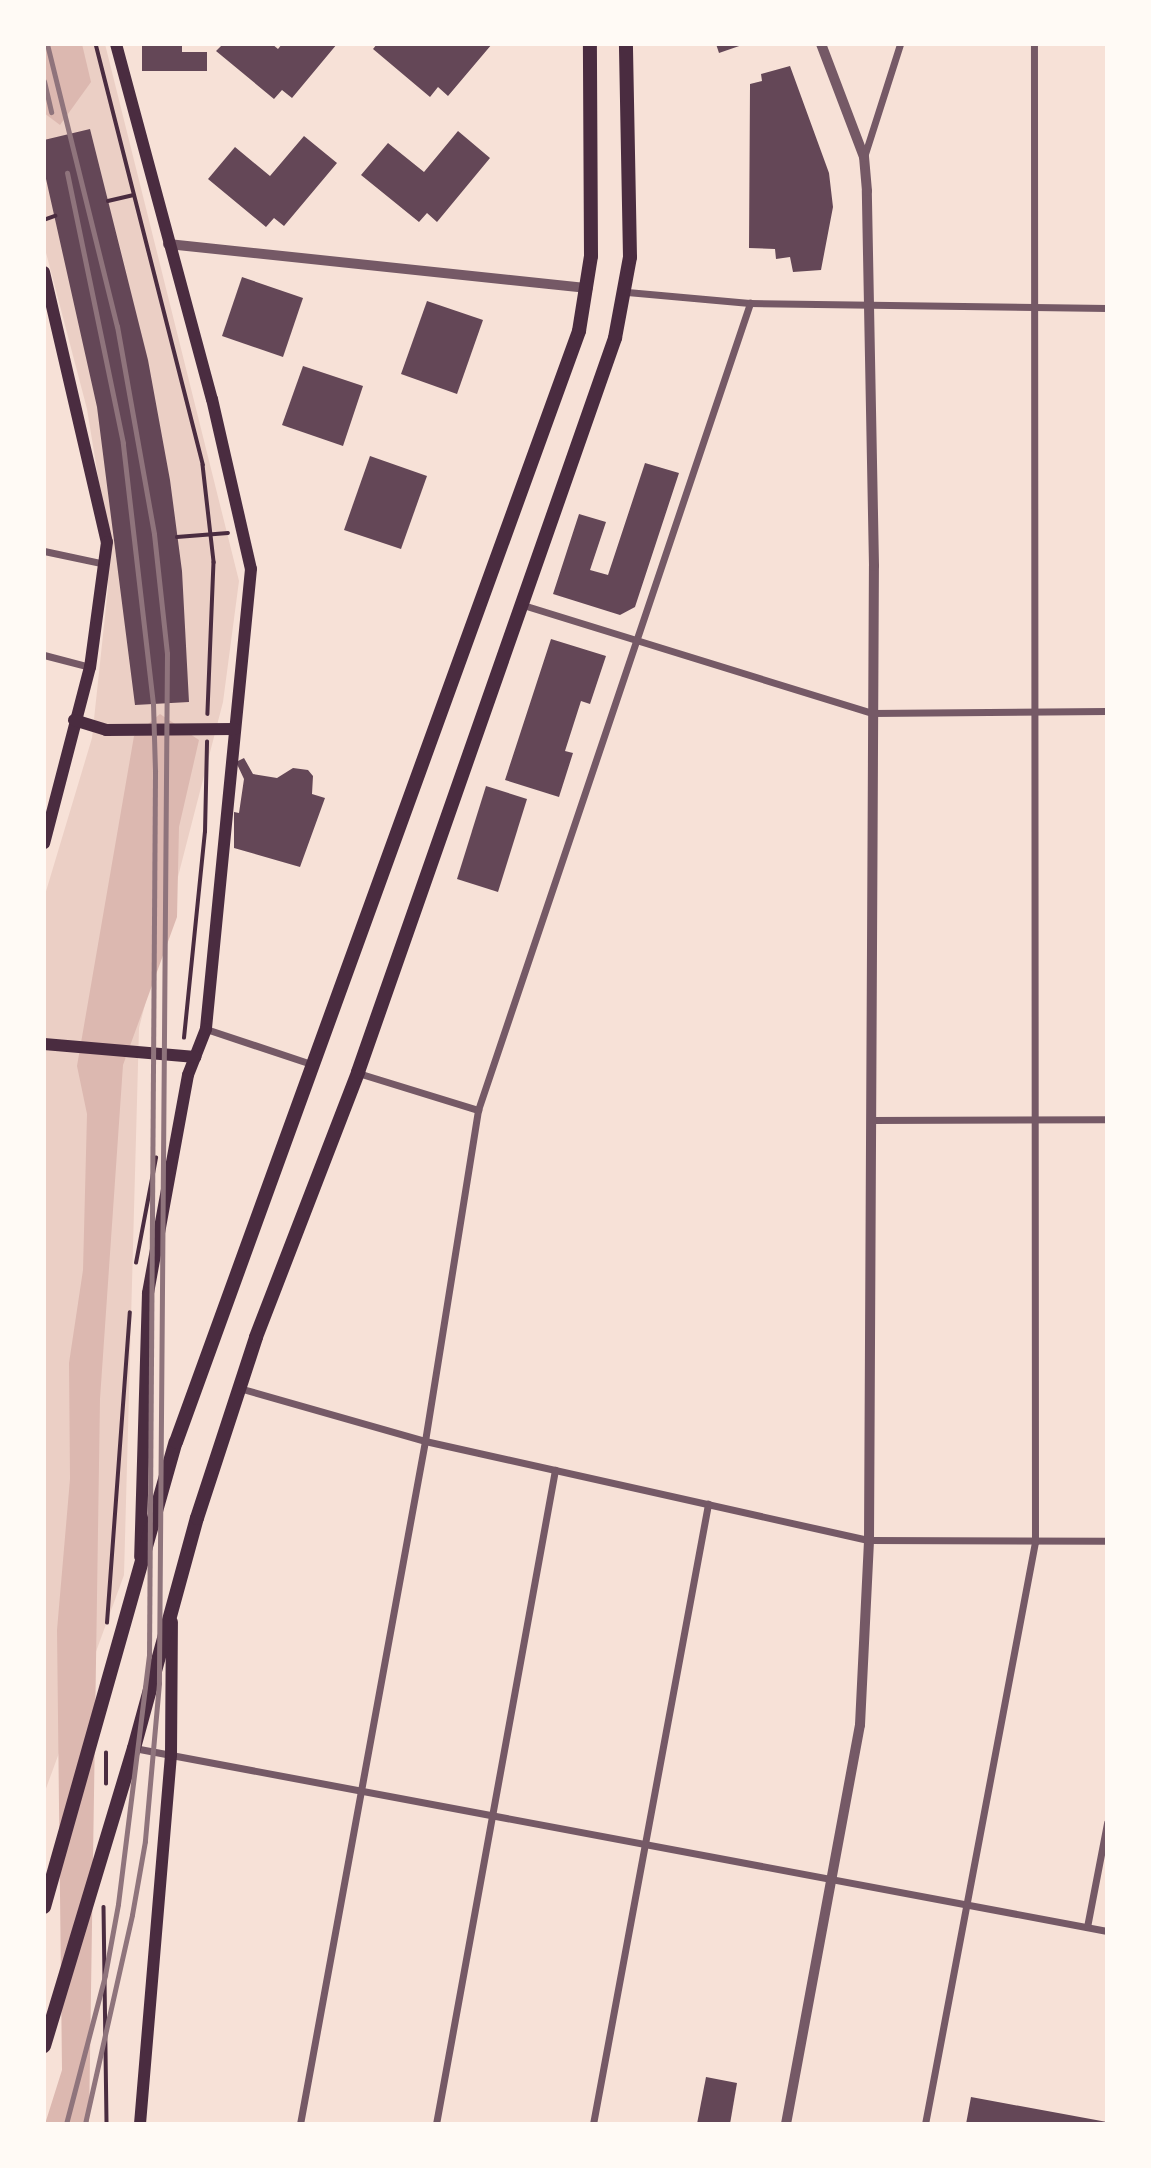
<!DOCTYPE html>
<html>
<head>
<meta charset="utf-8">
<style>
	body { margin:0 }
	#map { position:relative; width:1151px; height:2168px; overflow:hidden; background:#f7e1d7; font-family:"Source Sans 3",sans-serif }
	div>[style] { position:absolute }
	.green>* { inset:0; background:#ebcfc5 }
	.water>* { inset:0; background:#dcb8b0 }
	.building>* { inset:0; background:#644757 }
	.path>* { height:3.5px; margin:-1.75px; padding:0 1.75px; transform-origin:1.75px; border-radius:1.75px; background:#4a2c40 }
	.minor>* { height:7px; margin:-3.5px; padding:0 3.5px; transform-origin:3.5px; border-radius:3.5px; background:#755966 }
	.tertiary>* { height:10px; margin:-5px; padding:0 5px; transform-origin:5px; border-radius:5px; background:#755966 }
	.secondary>* { height:12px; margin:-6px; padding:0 6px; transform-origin:6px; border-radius:6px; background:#4a2c40 }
	.primary>* { height:14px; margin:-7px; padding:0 7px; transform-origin:7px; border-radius:7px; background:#4a2c40 }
	.rail>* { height:5px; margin:-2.5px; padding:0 2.5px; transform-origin:2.5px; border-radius:2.5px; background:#8f747c }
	span { translate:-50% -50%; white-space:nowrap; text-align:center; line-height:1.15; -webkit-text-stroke:7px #fffaf5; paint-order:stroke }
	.frame { position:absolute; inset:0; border:46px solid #fffaf5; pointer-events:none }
</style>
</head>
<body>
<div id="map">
	<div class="green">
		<div style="clip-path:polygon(44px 44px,105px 44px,239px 581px,223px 702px,139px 1028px,124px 1575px,44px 1794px,44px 898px,92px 738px,108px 588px,107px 532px,87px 409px,44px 245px)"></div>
	</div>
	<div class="water">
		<div style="clip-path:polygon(44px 44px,82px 44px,91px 82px,60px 125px,44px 113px)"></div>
		<div style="clip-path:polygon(160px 714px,199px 740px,179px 827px,177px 917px,123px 1065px,100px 1399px,89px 2124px,45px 2124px,62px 2070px,57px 1630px,70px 1479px,69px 1363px,83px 1270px,87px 1114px,77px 1066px,134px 736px)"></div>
	</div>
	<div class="building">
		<div style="clip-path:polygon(142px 44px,182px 44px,182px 52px,207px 52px,207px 71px,142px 71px)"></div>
		<div style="clip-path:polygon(223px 44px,272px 44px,278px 49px,282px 44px,337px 44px,292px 98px,282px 90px,274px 99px,216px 51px)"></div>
		<div style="clip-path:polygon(377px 44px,435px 46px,492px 44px,448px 96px,438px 87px,430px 97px,373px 49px)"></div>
		<div style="clip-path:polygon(716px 44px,745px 44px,719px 53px)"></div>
		<div style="clip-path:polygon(790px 66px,829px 173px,833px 207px,821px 270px,793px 272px,790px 257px,776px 259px,775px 249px,749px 248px,750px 84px,762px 81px,761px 74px)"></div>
		<div style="clip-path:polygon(90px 129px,148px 360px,170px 480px,182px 571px,189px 702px,135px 705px,97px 407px,44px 170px,44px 140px)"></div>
		<div style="clip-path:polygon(458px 131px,490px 158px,437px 222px,427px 213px,419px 222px,361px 175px,388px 143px,424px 172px)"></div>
		<div style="clip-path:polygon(304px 136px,337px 163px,284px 226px,274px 218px,266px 227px,208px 179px,235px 147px,270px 176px)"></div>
		<div style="clip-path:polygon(242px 277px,303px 298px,283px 357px,222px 336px)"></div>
		<div style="clip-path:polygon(427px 301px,483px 320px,457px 394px,401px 374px)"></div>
		<div style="clip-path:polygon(303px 366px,363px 386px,343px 446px,282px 425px)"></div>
		<div style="clip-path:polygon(370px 456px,427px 476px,401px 549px,344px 530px)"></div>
		<div style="clip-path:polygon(645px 463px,679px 473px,635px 607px,620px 615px,553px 594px,579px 514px,606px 522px,590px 570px,608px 575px)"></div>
		<div style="clip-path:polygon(551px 639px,606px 656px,590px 704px,581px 701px,565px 751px,573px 753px,559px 797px,505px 780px)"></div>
		<div style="clip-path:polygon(244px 758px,253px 774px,277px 778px,293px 768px,308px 770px,313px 776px,312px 794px,325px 798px,300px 867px,234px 848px,234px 812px,239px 813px,244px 779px,236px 762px)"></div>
		<div style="clip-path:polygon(486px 786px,527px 799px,498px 892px,457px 879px)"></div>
		<div style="clip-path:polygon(706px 2077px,737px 2083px,730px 2124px,697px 2124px)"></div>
		<div style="clip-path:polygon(971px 2097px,1107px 2122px,1107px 2124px,966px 2124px)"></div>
	</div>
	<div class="path">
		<div style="left:96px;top:44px;width:434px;rotate:75.7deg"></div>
		<div style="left:203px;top:465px;width:98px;rotate:83.5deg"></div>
		<div style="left:214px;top:562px;width:152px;rotate:92.3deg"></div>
		<div style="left:108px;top:201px;width:26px;rotate:-13deg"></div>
		<div style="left:44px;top:220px;width:12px;rotate:-20deg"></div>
		<div style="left:177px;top:537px;width:51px;rotate:-4.5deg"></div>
		<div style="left:184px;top:1038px;width:207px;rotate:-84.2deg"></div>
		<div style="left:205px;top:832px;width:90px;rotate:-88.7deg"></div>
		<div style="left:136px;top:1263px;width:107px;rotate:-79.2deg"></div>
		<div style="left:107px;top:1623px;width:311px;rotate:-85.8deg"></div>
		<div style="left:106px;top:1784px;width:31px;rotate:-90deg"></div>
		<div style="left:104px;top:1907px;width:217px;rotate:89.2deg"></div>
	</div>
	<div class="minor">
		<div style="left:864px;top:157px;width:119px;rotate:-72.3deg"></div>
		<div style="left:627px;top:292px;width:123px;rotate:5.1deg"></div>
		<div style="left:750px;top:303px;width:357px;rotate:0.8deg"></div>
		<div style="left:44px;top:551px;width:62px;rotate:12deg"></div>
		<div style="left:523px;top:605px;width:365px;rotate:17.2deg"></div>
		<div style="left:872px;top:713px;width:235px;rotate:-0.5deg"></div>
		<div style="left:44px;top:655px;width:48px;rotate:14.6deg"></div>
		<div style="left:206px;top:1029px;width:114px;rotate:18.4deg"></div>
		<div style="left:358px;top:1073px;width:126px;rotate:17.1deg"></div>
		<div style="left:871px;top:1120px;width:236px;rotate:-0.2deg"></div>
		<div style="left:239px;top:1388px;width:193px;rotate:15.9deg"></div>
		<div style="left:425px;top:1441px;width:455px;rotate:12.6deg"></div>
		<div style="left:869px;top:1540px;width:238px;rotate:0.2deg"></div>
		<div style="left:134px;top:1748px;width:990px;rotate:10.65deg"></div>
		<div style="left:1087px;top:1927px;width:106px;rotate:-79.1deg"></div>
		<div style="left:300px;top:2124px;width:694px;rotate:-79.63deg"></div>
		<div style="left:425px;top:1441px;width:335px;rotate:-80.9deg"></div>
		<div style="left:478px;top:1110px;width:852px;rotate:-71.37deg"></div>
		<div style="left:436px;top:2124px;width:665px;rotate:-79.69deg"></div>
		<div style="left:593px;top:2124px;width:631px;rotate:-79.49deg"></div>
		<div style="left:925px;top:2124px;width:592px;rotate:-79.3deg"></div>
		<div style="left:1035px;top:1542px;width:1498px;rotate:-90.04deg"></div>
	</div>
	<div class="tertiary">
		<div style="left:168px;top:244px;width:422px;rotate:6deg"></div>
		<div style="left:786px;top:2124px;width:406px;rotate:-79.5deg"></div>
		<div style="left:860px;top:1725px;width:185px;rotate:-87.2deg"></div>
		<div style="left:869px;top:1540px;width:974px;rotate:-89.71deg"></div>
		<div style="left:874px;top:566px;width:375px;rotate:-91.1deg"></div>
		<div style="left:867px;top:191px;width:34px;rotate:-95deg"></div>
		<div style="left:864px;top:157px;width:121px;rotate:-110.8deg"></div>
	</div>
	<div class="secondary">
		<div style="left:116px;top:44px;width:368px;rotate:74.9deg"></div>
		<div style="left:212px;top:399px;width:174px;rotate:77.1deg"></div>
		<div style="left:251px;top:569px;width:462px;rotate:95.6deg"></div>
		<div style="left:206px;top:1029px;width:49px;rotate:111.4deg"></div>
		<div style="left:188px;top:1075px;width:222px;rotate:100.4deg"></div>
		<div style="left:148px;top:1293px;width:264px;rotate:91.7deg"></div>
		<div style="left:44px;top:272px;width:277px;rotate:76.9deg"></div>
		<div style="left:107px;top:542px;width:126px;rotate:97.7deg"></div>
		<div style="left:90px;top:667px;width:182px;rotate:104.6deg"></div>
		<div style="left:74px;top:720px;width:34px;rotate:17deg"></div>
		<div style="left:106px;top:730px;width:129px;rotate:-0.4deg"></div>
		<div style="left:44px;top:1044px;width:152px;rotate:4.9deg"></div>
		<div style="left:140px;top:2124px;width:370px;rotate:-85.2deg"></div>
		<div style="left:171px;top:1755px;width:133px;rotate:-89.6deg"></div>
	</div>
	<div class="primary">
		<div style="left:44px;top:1907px;width:483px;rotate:-74.2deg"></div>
		<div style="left:176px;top:1442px;width:1182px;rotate:-70.06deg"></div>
		<div style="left:579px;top:331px;width:76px;rotate:-80.9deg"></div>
		<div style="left:591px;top:256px;width:212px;rotate:-90.3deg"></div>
		<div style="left:44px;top:2046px;width:311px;rotate:-73.2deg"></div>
		<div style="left:134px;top:1748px;width:238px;rotate:-74.7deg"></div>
		<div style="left:197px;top:1518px;width:190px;rotate:-71.9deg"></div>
		<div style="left:256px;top:1337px;width:284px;rotate:-68.9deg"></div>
		<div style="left:358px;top:1072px;width:778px;rotate:-70.7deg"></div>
		<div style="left:615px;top:338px;width:82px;rotate:-79.5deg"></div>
		<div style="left:630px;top:257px;width:213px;rotate:-91.1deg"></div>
	</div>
	<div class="rail">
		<div style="left:47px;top:44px;width:291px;rotate:76.1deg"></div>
		<div style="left:117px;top:326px;width:211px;rotate:79.9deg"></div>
		<div style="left:154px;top:534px;width:120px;rotate:83.8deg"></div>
		<div style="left:167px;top:653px;width:1030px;rotate:90.45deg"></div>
		<div style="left:159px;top:1683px;width:159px;rotate:95.1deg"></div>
		<div style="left:145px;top:1841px;width:75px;rotate:100deg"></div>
		<div style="left:132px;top:1915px;width:214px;rotate:102.7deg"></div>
		<div style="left:44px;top:81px;width:32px;rotate:77deg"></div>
		<div style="left:66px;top:2124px;width:154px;rotate:-75.3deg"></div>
		<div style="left:105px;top:1975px;width:72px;rotate:-79.6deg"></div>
		<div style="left:118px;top:1904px;width:250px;rotate:-82.9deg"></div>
		<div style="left:149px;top:1656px;width:885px;rotate:-89.61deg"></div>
		<div style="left:155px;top:771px;width:67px;rotate:-91.7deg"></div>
		<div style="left:153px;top:704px;width:263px;rotate:-96.6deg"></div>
		<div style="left:123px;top:443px;width:276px;rotate:-101.7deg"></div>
	</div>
	<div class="frame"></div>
</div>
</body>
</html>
